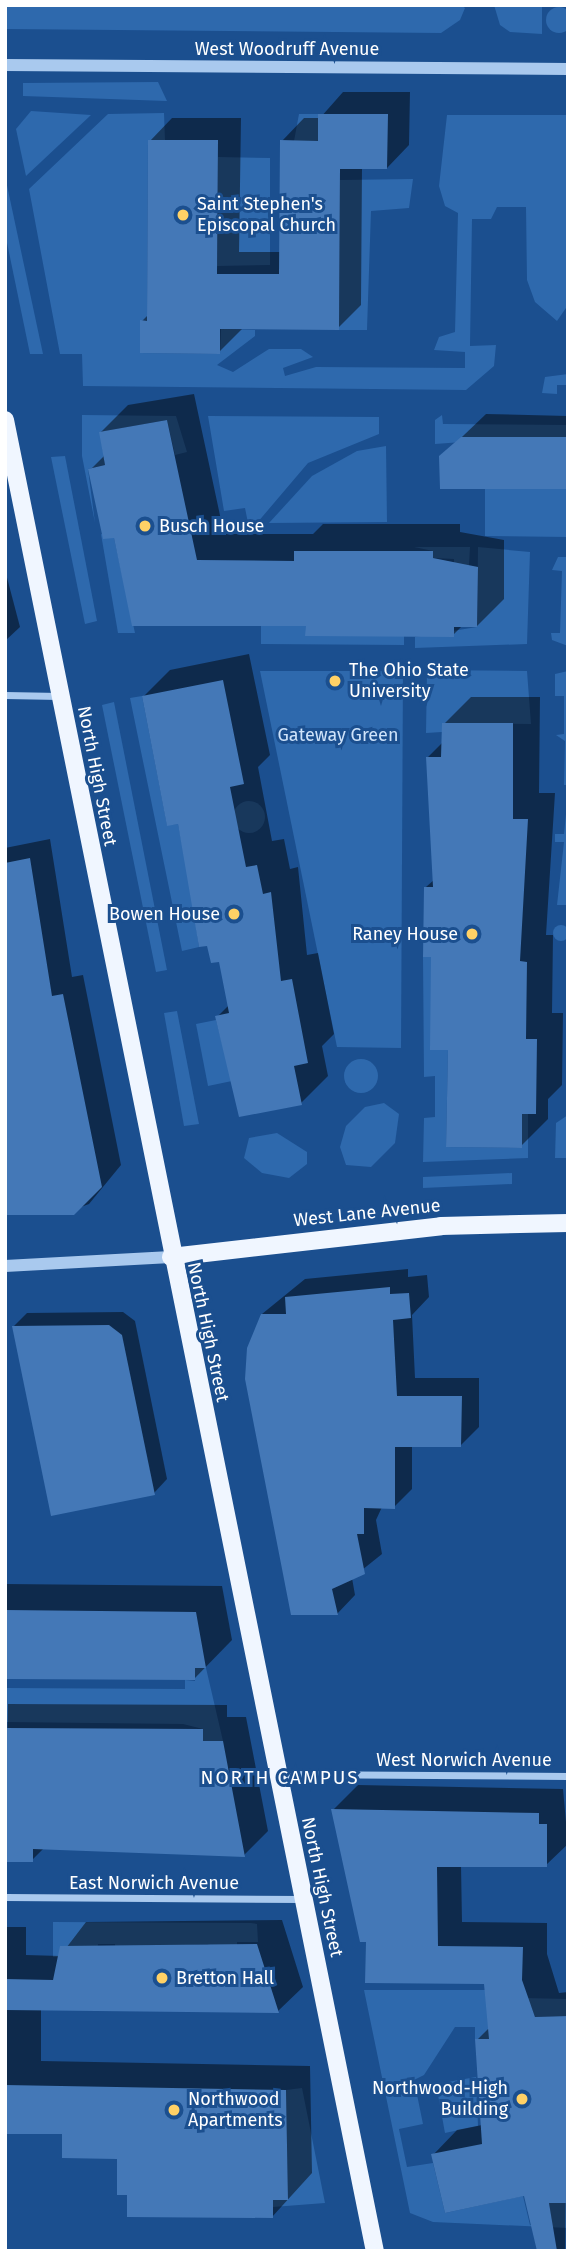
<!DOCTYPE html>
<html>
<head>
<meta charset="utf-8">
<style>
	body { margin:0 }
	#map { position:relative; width:573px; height:2256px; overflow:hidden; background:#1b4f8f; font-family:"Fira Sans",sans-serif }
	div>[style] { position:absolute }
	.green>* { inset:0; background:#2e69ad }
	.round { border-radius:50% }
	.shadow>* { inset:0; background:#0007 }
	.building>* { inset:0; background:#4478b7 }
	.minor>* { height:7px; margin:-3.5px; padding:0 3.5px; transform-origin:3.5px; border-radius:3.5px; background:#a9c9ee }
	.tertiary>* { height:12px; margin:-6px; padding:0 6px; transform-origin:6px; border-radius:6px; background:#a9c9ee }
	.primary>* { height:18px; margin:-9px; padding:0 9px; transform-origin:9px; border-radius:9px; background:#f0f6ff }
	.dots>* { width:19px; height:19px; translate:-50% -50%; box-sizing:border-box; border:4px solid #1b4f8f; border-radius:50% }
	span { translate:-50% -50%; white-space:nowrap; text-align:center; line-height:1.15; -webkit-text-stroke:6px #1b4f8f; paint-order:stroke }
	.street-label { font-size:18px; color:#fff }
	.poi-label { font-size:18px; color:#fff }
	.left { translate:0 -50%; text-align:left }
	.right { translate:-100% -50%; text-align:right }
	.park-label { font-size:18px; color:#cfe3fa }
	.neighbourhood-label { font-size:19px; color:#fff; letter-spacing:2px }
	.frame { position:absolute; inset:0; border:7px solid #fff; pointer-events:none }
</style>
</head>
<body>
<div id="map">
	<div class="green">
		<div style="clip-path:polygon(5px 5px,461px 5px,465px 8px,460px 20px,441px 33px,5px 29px)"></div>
		<div style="clip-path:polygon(494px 5px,542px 5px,542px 34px,510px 32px,500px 25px)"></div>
		<div class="round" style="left:546px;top:7px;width:26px;height:26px"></div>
		<div style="clip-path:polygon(158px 82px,167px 101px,23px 96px,23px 83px)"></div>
		<div style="clip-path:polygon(31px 111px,91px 115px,26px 176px,16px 129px)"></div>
		<div style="clip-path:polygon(164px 113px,165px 140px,148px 140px,147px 321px,140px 321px,140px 353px,220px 354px,221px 329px,255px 330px,255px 336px,217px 365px,233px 372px,269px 349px,301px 349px,313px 357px,283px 368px,285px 376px,316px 367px,465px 368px,465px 352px,434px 350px,439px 337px,455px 332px,458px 213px,445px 206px,439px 186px,447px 115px,568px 115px,568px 305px,557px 321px,535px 302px,527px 280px,526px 207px,497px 207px,491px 219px,472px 219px,470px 346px,496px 345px,494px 366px,466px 390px,83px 386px,82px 354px,60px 354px,29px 189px,108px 114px)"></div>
		<div style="clip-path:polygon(299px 114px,318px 114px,318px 167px,294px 141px)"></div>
		<div style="clip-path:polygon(218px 157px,270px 158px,270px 265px,217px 266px)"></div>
		<div style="clip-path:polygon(5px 176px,43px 354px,30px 354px,5px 233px)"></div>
		<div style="clip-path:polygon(413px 179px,409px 208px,371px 211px,367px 330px,339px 330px,340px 180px)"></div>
		<div style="clip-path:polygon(568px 374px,568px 385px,557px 385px,557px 394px,542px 393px,545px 377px)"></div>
		<div style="clip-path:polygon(82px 415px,176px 416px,187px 452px,175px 455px,167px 420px,100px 432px,105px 465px,88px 469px,95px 523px,82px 456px)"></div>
		<div style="clip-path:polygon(442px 415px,443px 424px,567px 425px,567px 437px,462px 437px,462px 442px,435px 444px,435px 420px)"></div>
		<div style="clip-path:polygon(208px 416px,379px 417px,379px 434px,308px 463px,257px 523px,248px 523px,245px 508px,224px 511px)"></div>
		<div style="clip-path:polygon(386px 446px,387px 522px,269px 523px,312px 476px,357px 451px)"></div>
		<div style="clip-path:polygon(65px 456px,97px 621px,85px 624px,51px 457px)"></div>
		<div style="clip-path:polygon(485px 489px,568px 489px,568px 537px,485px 536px)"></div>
		<div style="clip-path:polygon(101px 534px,114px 538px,135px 633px,118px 633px)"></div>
		<div style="clip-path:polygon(414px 547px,470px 547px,469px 566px,454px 566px,454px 559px,433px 558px,433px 551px)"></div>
		<div style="clip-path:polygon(478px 547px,530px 552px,527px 644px,415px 648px,415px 637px,477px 627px)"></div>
		<div style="clip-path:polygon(558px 557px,568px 557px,568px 646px,552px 640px,551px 633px,560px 633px,562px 571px,552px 570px)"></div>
		<div style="clip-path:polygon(261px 626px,306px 626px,306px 636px,404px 636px,404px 645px,261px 644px)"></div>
		<div style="clip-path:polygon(427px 670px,527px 671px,531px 724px,442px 723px,442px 732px,426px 733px)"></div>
		<div style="clip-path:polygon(260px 671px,403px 671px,401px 1048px,337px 1047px)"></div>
		<div style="clip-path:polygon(568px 671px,568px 785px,564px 785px,565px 741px,556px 735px,564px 734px,564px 696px,555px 696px,555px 674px)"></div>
		<div style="clip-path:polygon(142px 696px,167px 825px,178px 824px,189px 878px,199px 947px,182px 951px,130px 698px)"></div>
		<div style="clip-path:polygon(114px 702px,167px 970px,156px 972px,102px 705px)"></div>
		<div style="clip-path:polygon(568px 794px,568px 905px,557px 905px,564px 842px,555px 842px,555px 834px,564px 834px)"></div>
		<div class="round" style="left:233px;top:801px;width:32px;height:32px"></div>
		<div class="round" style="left:553px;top:925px;width:16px;height:16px"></div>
		<div style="clip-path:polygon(423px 957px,431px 957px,448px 1050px,446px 1147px,522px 1148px,522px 1113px,528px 1114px,528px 1158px,423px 1162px,424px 1118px,435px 1117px,435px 1076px,424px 1077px)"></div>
		<div style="clip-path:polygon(177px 1011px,199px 1124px,184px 1126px,164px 1013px)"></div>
		<div style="clip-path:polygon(216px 1020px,232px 1081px,208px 1086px,196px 1024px)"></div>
		<div class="round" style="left:344px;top:1059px;width:34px;height:34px"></div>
		<div style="clip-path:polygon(384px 1103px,399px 1114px,395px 1143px,371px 1167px,346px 1165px,340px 1147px,346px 1126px,365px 1107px)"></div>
		<div style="clip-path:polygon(568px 1115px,568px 1158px,555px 1158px,556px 1123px)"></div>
		<div style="clip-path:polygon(277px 1133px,307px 1152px,307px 1164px,289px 1178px,262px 1173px,244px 1158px,249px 1138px)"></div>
		<div style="clip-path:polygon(512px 1173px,512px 1184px,423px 1188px,423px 1177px)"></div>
		<div style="clip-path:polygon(195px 1668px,206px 1668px,223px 1741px,203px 1741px,203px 1729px,183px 1724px,5px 1722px,5px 1688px,185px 1689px,185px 1680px,195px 1681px)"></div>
		<div style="clip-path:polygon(53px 1922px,251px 1923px,257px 1924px,258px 1942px,237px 1942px,237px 1954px,207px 1944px,187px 1945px,187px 1954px,150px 1945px,115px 1955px,115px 1944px,98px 1944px,97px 1956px,60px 1946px,60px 1957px,53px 1957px)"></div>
		<div style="clip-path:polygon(364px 1990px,522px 1990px,523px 1998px,568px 1999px,568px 2023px,567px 2016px,535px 2017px,531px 2006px,489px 2039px,475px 2039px,475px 2027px,455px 2027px,424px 2075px,414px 2080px,423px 2124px,399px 2129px,407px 2167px,433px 2163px,445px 2213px,523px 2196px,530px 2225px,552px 2222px,546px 2185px,557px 2203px,568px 2203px,568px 2228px,433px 2222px,410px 2213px)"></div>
		<div style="clip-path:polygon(476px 2077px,478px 2126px,445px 2133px,436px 2084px)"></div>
		<div style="clip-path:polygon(302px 2088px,325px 2203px,273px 2207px,273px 2200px,288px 2199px,286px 2090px)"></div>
	</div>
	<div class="shadow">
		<div style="clip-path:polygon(343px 92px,410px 92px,409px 145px,387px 168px,362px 167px,361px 305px,338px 328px,242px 329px,219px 352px,142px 321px,149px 314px,150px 141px,172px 118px,241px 118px,239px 252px,281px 252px,282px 141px,304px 118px,320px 118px)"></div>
		<div style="clip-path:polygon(194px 394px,224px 534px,313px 534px,323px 524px,460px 524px,460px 532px,504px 540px,504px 599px,477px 626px,463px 625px,453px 635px,307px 624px,115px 536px,90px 470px,105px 455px,101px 432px,128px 405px)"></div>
		<div style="clip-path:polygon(486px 414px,568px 416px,568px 488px,441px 457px)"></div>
		<div style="clip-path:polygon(5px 570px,20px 627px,5px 641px)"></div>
		<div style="clip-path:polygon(249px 654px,270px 755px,258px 767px,272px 841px,284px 839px,290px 869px,298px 867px,307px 955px,318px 953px,334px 1034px,322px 1046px,328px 1076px,301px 1103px,217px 1017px,229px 1005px,220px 960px,143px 697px,170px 670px)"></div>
		<div style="clip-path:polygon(471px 697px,540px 697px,539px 793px,555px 793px,546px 935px,553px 935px,552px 1013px,563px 1013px,562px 1085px,548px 1099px,548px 1119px,521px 1146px,449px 1048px,433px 955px,426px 887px,435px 879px,428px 757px,443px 742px,444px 724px)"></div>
		<div style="clip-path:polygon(50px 839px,72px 977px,83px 975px,121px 1165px,89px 1204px,62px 1214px,5px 1213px,5px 848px)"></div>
		<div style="clip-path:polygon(408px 1269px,408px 1277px,427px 1275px,429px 1297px,412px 1315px,415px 1378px,479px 1378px,479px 1427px,460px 1446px,412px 1445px,412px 1489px,394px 1507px,382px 1507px,376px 1520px,382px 1554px,352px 1578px,355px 1595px,337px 1614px,262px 1314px,305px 1279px)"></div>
		<div style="clip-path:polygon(123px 1312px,135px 1321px,167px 1479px,154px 1493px,14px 1326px,27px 1313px)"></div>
		<div style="clip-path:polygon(5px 1584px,222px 1586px,232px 1640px,194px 1679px,5px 1677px)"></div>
		<div style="clip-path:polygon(8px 1704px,227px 1705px,227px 1717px,246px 1717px,268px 1831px,244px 1855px,44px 1848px,32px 1860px,5px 1860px)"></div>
		<div style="clip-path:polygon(358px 1785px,563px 1789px,568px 1844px,546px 1865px,461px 1865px,462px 1922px,547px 1923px,547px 1954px,559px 1993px,568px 1992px,565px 2251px,539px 2251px,525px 2194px,433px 2155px,457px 2130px,482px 2125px,477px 2040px,490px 2027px,486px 1982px,368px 1940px,333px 1810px)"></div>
		<div style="clip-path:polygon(282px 1920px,303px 1987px,278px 2011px,41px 2009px,41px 2061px,310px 2066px,312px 2173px,272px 2217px,129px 2194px,119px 2157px,64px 2132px,5px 2132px,5px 1927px,26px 1927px,26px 1955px,60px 1956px,86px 1922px)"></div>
	</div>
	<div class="building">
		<div style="clip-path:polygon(318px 114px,388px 114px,387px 169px,340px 169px,339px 330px,220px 329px,220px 354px,140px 353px,140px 320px,147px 321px,148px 140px,218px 140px,217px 274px,279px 274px,280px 140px,318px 141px)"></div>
		<div style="clip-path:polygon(167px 420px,197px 560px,294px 561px,294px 551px,433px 551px,433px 558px,478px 567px,477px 627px,454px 627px,454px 637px,305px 636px,306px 626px,132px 626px,114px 538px,103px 539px,88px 469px,105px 465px,99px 432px)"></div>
		<div style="clip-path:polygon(461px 437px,568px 437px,568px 489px,440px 489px,439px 456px)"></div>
		<div style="clip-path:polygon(223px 680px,244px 784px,230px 787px,246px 867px,257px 865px,263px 894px,271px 892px,281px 981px,292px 979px,308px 1063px,294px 1066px,302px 1105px,239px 1117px,215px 1016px,229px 1013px,219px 962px,211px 963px,207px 946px,199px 947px,178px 824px,167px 826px,142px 696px)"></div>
		<div style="clip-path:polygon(442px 723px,513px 723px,513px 819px,528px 819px,520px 961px,527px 962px,526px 1039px,537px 1039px,536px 1114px,522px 1114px,522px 1148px,446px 1147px,448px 1050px,430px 1050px,431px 957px,423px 957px,424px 887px,433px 887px,426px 757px,441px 757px)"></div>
		<div style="clip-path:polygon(30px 858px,52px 996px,63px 994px,102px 1187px,74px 1215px,5px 1215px,5px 863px)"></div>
		<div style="clip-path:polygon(390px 1287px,390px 1294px,409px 1293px,411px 1318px,393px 1320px,397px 1396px,462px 1396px,461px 1447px,395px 1447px,395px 1509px,364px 1508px,364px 1534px,357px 1534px,365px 1574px,332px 1589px,338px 1615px,291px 1615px,245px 1379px,247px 1348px,261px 1314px,286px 1314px,285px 1297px)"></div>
		<div style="clip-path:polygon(109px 1325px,122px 1335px,155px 1495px,51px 1516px,12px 1326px)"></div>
		<div style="clip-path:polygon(5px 1610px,196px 1612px,206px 1668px,195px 1668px,195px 1680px,5px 1679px)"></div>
		<div style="clip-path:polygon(5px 1728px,203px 1729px,203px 1741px,223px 1741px,245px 1857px,33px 1849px,33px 1862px,5px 1862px)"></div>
		<div style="clip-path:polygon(331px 1809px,539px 1813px,539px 1824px,547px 1824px,547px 1867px,437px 1867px,438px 1946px,523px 1947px,522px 1980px,535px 2017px,568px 2016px,568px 2203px,549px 2203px,557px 2251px,537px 2251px,524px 2196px,445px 2213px,431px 2154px,482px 2144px,475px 2039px,489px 2039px,484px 1984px,365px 1983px,366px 1942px,360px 1942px)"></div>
		<div style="clip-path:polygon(257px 1944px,279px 2013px,5px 2010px,5px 1979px,53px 1980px,60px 1946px)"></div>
		<div style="clip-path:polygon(5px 2085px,286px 2090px,288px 2200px,273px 2200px,273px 2218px,127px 2217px,127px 2195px,117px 2195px,117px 2159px,62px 2158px,62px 2134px,5px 2134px)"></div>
	</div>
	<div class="minor">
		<div style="left:5px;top:695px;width:54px;rotate:1.1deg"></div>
		<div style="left:281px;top:1774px;width:287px;rotate:0.4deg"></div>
		<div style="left:5px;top:1897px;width:297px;rotate:0.4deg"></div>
	</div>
	<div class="tertiary">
		<div style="left:5px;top:65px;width:563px;rotate:0.41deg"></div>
		<div style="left:5px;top:1266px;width:166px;rotate:-3.1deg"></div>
	</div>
	<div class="primary">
		<div style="left:5px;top:420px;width:1868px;rotate:78.58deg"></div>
		<div style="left:171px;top:1257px;width:272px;rotate:-6.5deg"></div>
		<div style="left:441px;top:1226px;width:127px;rotate:-1.4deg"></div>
	</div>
	<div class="dots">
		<div style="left:183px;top:215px;background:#ffd166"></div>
		<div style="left:145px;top:526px;background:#ffd166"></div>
		<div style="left:335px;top:681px;background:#ffd166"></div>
		<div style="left:234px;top:914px;background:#ffd166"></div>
		<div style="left:472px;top:934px;background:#ffd166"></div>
		<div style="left:162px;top:1978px;background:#ffd166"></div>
		<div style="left:522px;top:2099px;background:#ffd166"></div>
		<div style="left:174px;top:2110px;background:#ffd166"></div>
	</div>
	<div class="street-label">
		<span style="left:287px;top:49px">West Woodruff Avenue</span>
		<span style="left:97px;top:776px;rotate:79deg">North High Street</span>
		<span style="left:367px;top:1213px;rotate:-6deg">West Lane Avenue</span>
		<span style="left:208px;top:1332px;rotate:78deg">North High Street</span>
		<span style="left:464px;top:1760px">West Norwich Avenue</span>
		<span style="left:154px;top:1883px">East Norwich Avenue</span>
		<span style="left:322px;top:1887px;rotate:78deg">North High Street</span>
	</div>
	<div class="poi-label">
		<span class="left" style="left:197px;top:215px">Saint Stephen's<br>Episcopal Church</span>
		<span class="left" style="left:159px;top:526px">Busch House</span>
		<span class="left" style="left:349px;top:681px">The Ohio State<br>University</span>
		<span class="right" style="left:220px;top:914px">Bowen House</span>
		<span class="right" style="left:458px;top:934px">Raney House</span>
		<span class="left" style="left:176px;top:1978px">Bretton Hall</span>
		<span class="right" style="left:508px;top:2099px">Northwood-High<br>Building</span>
		<span class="left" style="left:188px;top:2110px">Northwood<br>Apartments</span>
	</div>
	<div class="park-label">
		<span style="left:338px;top:735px">Gateway Green</span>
	</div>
	<div class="neighbourhood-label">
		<span style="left:280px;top:1778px">NORTH CAMPUS</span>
	</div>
	<div class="frame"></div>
</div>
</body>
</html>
